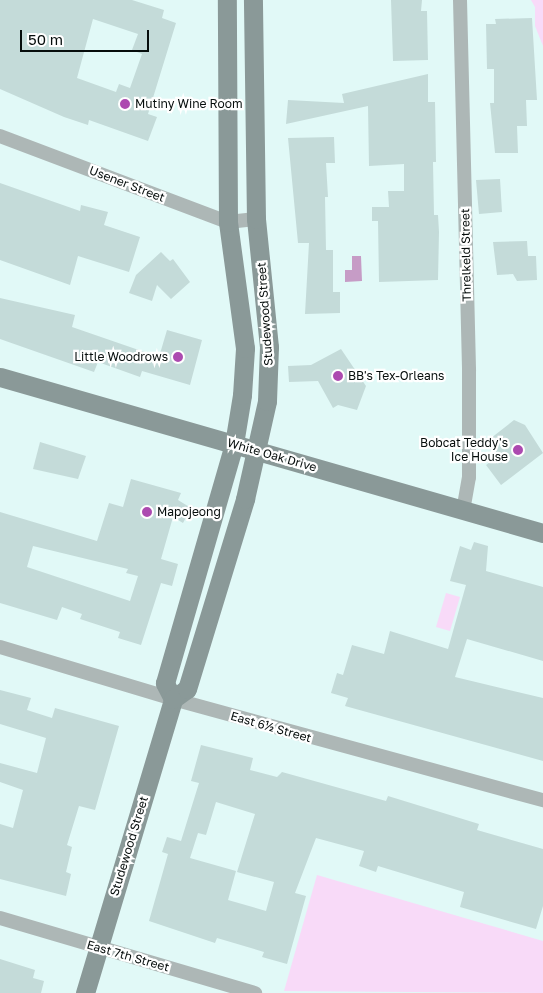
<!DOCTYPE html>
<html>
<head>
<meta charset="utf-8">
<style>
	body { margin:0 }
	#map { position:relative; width:543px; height:993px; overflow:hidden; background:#e1f9f7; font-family:"Golos Text",sans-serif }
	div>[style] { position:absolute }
	.green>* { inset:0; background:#f8daf8 }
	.water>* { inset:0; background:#c69cc6 }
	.building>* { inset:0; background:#c4dbd9 }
	.minor>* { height:14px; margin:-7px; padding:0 7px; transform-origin:7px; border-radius:7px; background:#adb7b6 }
	.secondary>* { height:19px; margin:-9.5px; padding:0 9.5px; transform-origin:9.5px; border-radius:9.5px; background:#8a9998 }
	.dots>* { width:14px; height:14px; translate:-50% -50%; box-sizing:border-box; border:2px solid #fff; border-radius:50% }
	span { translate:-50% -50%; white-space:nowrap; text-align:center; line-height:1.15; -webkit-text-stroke:4.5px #fff; paint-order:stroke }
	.poi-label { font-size:12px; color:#060d0c }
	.left { translate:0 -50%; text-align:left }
	.right { translate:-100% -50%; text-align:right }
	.street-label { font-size:12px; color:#060d0c }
	.scale { position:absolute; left:20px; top:30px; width:129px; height:22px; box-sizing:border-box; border:2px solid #060d0c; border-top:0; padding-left:6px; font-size:15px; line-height:18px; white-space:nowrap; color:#060d0c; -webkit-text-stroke:4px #fff; paint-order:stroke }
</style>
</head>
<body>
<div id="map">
	<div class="green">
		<div style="clip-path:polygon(531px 0,543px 0,543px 46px,535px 26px,535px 7px)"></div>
		<div style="clip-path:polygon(446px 593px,460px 597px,450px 631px,436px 627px)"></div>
		<div style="clip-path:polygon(317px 875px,543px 941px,543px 993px,284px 991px)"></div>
	</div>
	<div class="water">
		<div style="clip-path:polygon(352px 256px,361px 256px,362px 281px,345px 282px,345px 270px,352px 270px)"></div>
	</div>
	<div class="building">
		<div style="clip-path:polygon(evenodd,0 0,132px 0,164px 10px,162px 18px,176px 23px,148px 114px,157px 117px,148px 141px,89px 120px,88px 125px,64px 117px,0 89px,0 0,93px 19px,138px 34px,132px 50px,142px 54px,130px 88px,119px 84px,116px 92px,77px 78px,93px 19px)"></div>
		<div style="clip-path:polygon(391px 0,422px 0,421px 11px,427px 11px,428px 60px,393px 61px)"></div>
		<div style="clip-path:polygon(532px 18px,537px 100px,526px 100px,527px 126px,517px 126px,518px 153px,495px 153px,490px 103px,494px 103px,494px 69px,487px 69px,486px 24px,496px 24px,495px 19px)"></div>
		<div style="clip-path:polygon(428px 74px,428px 102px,435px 102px,436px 162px,433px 162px,434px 215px,438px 215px,439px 232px,438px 280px,379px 282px,378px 221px,372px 221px,372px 207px,389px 207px,388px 191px,404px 191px,404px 164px,369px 166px,368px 106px,286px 124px,288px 100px,344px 103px,342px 94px)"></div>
		<div style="clip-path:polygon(334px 137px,335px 163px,326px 163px,328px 197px,325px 197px,326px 250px,333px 250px,333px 292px,340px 292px,340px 313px,305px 314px,309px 243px,298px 243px,288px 138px)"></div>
		<div style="clip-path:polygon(500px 179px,502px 212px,479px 214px,476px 180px)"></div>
		<div style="clip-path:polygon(0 183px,80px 211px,81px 205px,108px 212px,104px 225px,140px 237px,129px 272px,78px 256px,70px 285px,0 260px)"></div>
		<div style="clip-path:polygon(527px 241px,528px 256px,536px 256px,537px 280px,517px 281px,513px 274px,497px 275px,493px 242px)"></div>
		<div style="clip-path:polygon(161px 252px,170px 261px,173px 259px,190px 282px,171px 299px,157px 285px,152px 301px,129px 293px,136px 275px)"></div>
		<div style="clip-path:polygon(0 298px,75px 315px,72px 327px,159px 357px,167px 330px,202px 340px,190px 385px,142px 371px,140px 377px,98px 362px,94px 372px,0 339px)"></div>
		<div style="clip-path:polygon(341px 349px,366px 386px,357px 410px,338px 405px,333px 408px,318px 381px,289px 382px,288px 366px,311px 365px)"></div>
		<div style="clip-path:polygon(514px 420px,525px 425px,543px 453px,501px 485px,486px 465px,497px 457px,486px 442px)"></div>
		<div style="clip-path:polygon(40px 442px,86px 456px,78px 479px,33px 469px)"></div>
		<div style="clip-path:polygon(evenodd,131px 479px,181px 493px,178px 500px,191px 508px,183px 523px,173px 517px,161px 559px,178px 564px,172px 586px,161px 583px,141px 645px,118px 638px,120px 632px,80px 619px,82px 614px,62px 607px,57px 620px,0 603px,0 512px,97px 541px,109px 503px,123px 507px,131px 479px,33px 546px,128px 569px,126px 573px,138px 576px,130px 601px,27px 567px,33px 546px)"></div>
		<div style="clip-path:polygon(474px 542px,488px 546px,486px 571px,543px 587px,543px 661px,467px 639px,455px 677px,543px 698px,543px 761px,345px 706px,348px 698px,331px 693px,337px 673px,343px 675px,352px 645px,384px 654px,390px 631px,448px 649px,466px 585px,450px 581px,460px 546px,471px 550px)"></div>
		<div style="clip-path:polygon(0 690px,31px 698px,27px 710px,52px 718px,55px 708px,119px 726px,95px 810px,79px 806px,67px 845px,72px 847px,66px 872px,71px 874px,66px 896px,0 879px,0 824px,13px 828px,23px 790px,0 782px,0 763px,37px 773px,46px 738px,0 724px)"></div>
		<div style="clip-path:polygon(evenodd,201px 745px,253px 758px,250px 770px,277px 777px,282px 772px,386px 801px,388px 796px,479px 824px,477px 830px,543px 849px,543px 906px,536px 929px,460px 907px,464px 892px,378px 866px,376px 872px,359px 866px,364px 851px,316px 838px,295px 893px,306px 896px,287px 964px,262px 957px,264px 952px,217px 938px,215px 943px,149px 921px,168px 854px,162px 852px,167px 837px,181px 841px,199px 783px,191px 781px,201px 745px,216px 802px,255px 814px,237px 872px,274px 882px,266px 911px,228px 900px,236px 871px,190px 858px,198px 833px,206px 835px,216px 802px)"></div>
		<div style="clip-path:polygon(0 959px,35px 970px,33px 978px,44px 981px,41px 993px,0 993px)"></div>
	</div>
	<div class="minor">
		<div style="left:460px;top:0;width:371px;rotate:88.6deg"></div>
		<div style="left:469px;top:371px;width:106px;rotate:90deg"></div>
		<div style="left:469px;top:477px;width:34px;rotate:100deg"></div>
		<div style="left:0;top:136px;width:244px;rotate:20.7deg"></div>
		<div style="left:228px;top:222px;width:28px;rotate:-6deg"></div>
		<div style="left:0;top:647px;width:181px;rotate:16.7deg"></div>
		<div style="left:173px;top:699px;width:384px;rotate:15.3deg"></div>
		<div style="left:0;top:918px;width:266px;rotate:16.4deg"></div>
	</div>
	<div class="secondary">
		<div style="left:0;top:377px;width:565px;rotate:16.03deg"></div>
		<div style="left:173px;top:699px;width:18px;rotate:-117deg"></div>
		<div style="left:165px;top:683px;width:249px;rotate:-73.9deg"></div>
		<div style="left:234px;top:444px;width:50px;rotate:-80.7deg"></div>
		<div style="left:242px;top:395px;width:47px;rotate:-86.3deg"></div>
		<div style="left:245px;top:348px;width:127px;rotate:-97.7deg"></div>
		<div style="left:228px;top:222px;width:222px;rotate:-90.3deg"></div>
		<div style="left:85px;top:993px;width:307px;rotate:-73.3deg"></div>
		<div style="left:173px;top:699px;width:17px;rotate:-36deg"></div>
		<div style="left:187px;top:689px;width:199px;rotate:-73deg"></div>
		<div style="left:245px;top:499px;width:100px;rotate:-77.3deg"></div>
		<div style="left:267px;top:401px;width:54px;rotate:-87.9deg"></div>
		<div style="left:269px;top:347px;width:129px;rotate:-95.8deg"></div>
		<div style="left:256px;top:219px;width:219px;rotate:-90.8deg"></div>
	</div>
	<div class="dots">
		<div style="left:125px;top:104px;background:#ac4ab0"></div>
		<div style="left:178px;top:357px;background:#ac4ab0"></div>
		<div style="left:338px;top:376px;background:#ac4ab0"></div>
		<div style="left:518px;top:450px;background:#ac4ab0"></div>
		<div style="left:147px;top:512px;background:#ac4ab0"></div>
	</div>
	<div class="poi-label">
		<span class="left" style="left:135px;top:104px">Mutiny Wine Room</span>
		<span class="right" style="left:168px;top:357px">Little Woodrows</span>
		<span class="left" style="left:348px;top:376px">BB's Tex-Orleans</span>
		<span class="right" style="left:508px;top:450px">Bobcat Teddy's<br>Ice House</span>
		<span class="left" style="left:157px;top:512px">Mapojeong</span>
	</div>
	<div class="street-label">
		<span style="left:127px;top:184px;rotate:21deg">Usener Street</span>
		<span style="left:466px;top:255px;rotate:-91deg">Threlkeld Street</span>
		<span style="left:265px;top:314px;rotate:-94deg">Studewood Street</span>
		<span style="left:272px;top:455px;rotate:16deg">White Oak Drive</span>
		<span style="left:271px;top:727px;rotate:16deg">East 6½ Street</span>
		<span style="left:129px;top:846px;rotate:-73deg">Studewood Street</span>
		<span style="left:128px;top:956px;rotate:16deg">East 7th Street</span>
	</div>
	<div class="scale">50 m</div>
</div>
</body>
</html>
